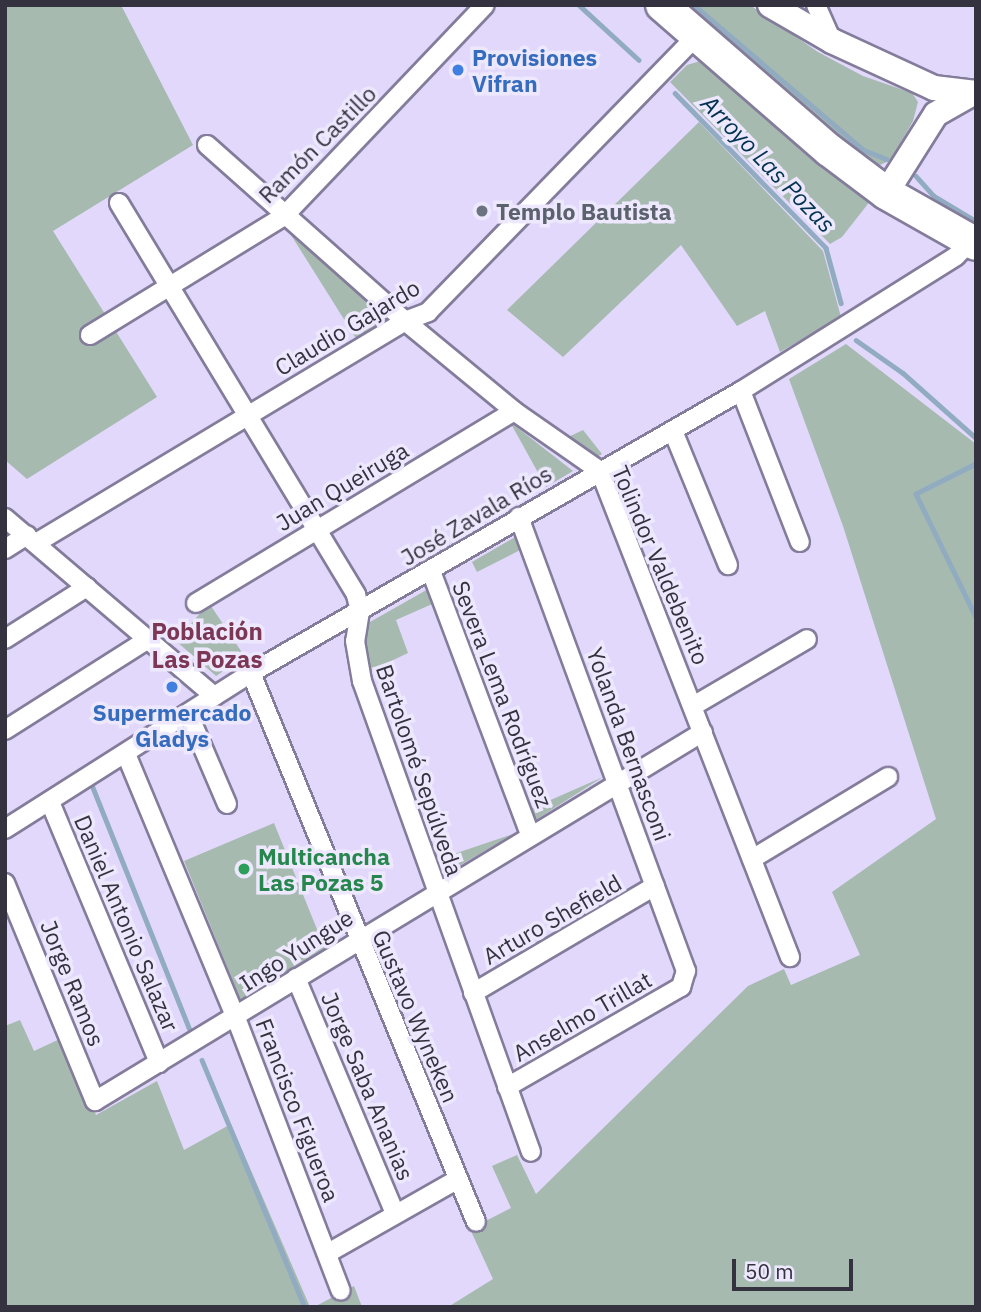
<!DOCTYPE html>
<html>
<head>
<meta charset="utf-8">
<style>
	body { margin:0 }
	#map { position:relative; width:981px; height:1312px; overflow:hidden; background:#e1d8fb; font-family:"IBM Plex Sans",sans-serif }
	div>[style] { position:absolute }
	.green>* { inset:0; background:#a6bab0 }
	.stream>* { height:4.5px; margin:-2.25px; padding:0 2.25px; transform-origin:2.25px; border-radius:2.25px; background:#91abc0 }
	.roads { filter:drop-shadow(2px 0 #847c9b) drop-shadow(-2px 0 #847c9b) drop-shadow(0 2px #847c9b) drop-shadow(0 -2px #847c9b) }
	.street>* { height:18px; margin:-9px; padding:0 9px; transform-origin:9px; border-radius:9px; background:#fff }
	.secondary>* { height:24px; margin:-12px; padding:0 12px; transform-origin:12px; border-radius:12px; background:#fff }
	.highway>* { height:32px; margin:-16px; padding:0 16px; transform-origin:16px; border-radius:16px; background:#fff }
	.dots>* { width:19px; height:19px; translate:-50% -50%; box-sizing:border-box; border:4px solid #ede8fd; border-radius:50% }
	span { translate:-50% -50%; white-space:nowrap; text-align:center; line-height:1.15; -webkit-text-stroke:7px #ede8fd; paint-order:stroke }
	.shop-label { font-size:23px; color:#366cbe; font-weight:700 }
	.left { translate:0 -50%; text-align:left }
	.street-label { font-size:23px; color:#35323f }
	.worship-label { font-size:23px; color:#5b616d; font-weight:700 }
	.leisure-label { font-size:23px; color:#27864d; font-weight:700 }
	.water-label { font-size:24px; color:#023250; font-style:italic }
	.neighbourhood-label { font-size:24px; color:#7b3754; font-weight:700 }
	.frame { position:absolute; inset:0; border:7px solid #35323f; pointer-events:none }
	.scale { position:absolute; left:732px; top:1259px; width:121px; height:32px; box-sizing:border-box; border:4px solid #35323f; border-top:0; padding-left:9px; font-size:21px; line-height:24px; white-space:nowrap; color:#35323f; -webkit-text-stroke:5px #ede8fd; paint-order:stroke }
</style>
</head>
<body>
<div id="map">
	<div class="green">
		<div style="clip-path:polygon(5px 5px,121px 5px,193px 145px,53px 231px,157px 397px,27px 479px,5px 460px)"></div>
		<div style="clip-path:polygon(686px 5px,750px 5px,818px 52px,863px 76px,912px 93px,918px 102px,913px 121px,891px 160px,880px 165px,868px 161px)"></div>
		<div style="clip-path:polygon(700px 61px,871px 200px,842px 237px,830px 244px,670px 82px,687px 65px)"></div>
		<div style="clip-path:polygon(699px 122px,823px 251px,841px 317px,780px 352px,765px 311px,737px 326px,681px 245px,563px 357px,507px 310px)"></div>
		<div style="clip-path:polygon(286px 227px,391px 320px,357px 340px)"></div>
		<div style="clip-path:polygon(846px 344px,976px 444px,976px 1307px,448px 1307px,493px 1279px,470px 1229px,511px 1208px,492px 1166px,517px 1155px,536px 1194px,748px 986px,784px 969px,791px 985px,860px 955px,832px 892px,936px 819px,843px 526px,789px 379px)"></div>
		<div style="clip-path:polygon(510px 422px,573px 471px,546px 487px)"></div>
		<div style="clip-path:polygon(583px 430px,602px 454px,593px 459px,562px 440px)"></div>
		<div style="clip-path:polygon(517px 536px,522px 549px,477px 572px,472px 562px)"></div>
		<div style="clip-path:polygon(430px 588px,439px 601px,396px 620px,408px 653px,368px 672px,364px 630px,370px 622px)"></div>
		<div style="clip-path:polygon(209px 603px,245px 657px,216px 676px,176px 641px)"></div>
		<div style="clip-path:polygon(603px 777px,534px 821px,530px 809px)"></div>
		<div style="clip-path:polygon(274px 823px,325px 949px,243px 1006px,184px 861px)"></div>
		<div style="clip-path:polygon(513px 834px,449px 872px,442px 858px)"></div>
		<div style="clip-path:polygon(20px 1020px,34px 1051px,62px 1038px,96px 1115px,157px 1081px,184px 1150px,231px 1124px,310px 1307px,5px 1307px,5px 1026px)"></div>
		<div style="clip-path:polygon(354px 1286px,362px 1307px,314px 1307px)"></div>
	</div>
	<div class="stream">
		<div style="left:579px;top:5px;width:81px;rotate:42.5deg"></div>
		<div style="left:694px;top:5px;width:223px;rotate:40.5deg"></div>
		<div style="left:864px;top:150px;width:24px;rotate:22deg"></div>
		<div style="left:675px;top:93px;width:216px;rotate:45.7deg"></div>
		<div style="left:826px;top:248px;width:57px;rotate:74.7deg"></div>
		<div style="left:916px;top:176px;width:27px;rotate:48deg"></div>
		<div style="left:934px;top:196px;width:49px;rotate:30.8deg"></div>
		<div style="left:856px;top:340px;width:57px;rotate:35.1deg"></div>
		<div style="left:903px;top:373px;width:98px;rotate:41.7deg"></div>
		<div style="left:976px;top:464px;width:67px;rotate:153.4deg"></div>
		<div style="left:916px;top:494px;width:137px;rotate:64deg"></div>
		<div style="left:92px;top:785px;width:262px;rotate:68.2deg"></div>
		<div style="left:202px;top:1060px;width:268px;rotate:67.4deg"></div>
	</div>
	<div class="roads">
		<div class="street">
			<div style="left:816px;top:5px;width:39px;rotate:66deg"></div>
			<div style="left:207px;top:145px;width:265px;rotate:41.6deg"></div>
			<div style="left:405px;top:321px;width:141px;rotate:39.5deg"></div>
			<div style="left:514px;top:411px;width:105px;rotate:34.9deg"></div>
			<div style="left:600px;top:471px;width:522px;rotate:68.65deg"></div>
			<div style="left:119px;top:203px;width:458px;rotate:58.8deg"></div>
			<div style="left:356px;top:595px;width:16px;rotate:76deg"></div>
			<div style="left:360px;top:611px;width:30px;rotate:99deg"></div>
			<div style="left:355px;top:641px;width:41px;rotate:80.1deg"></div>
			<div style="left:362px;top:681px;width:500px;rotate:70.26deg"></div>
			<div style="left:90px;top:335px;width:228px;rotate:-31.5deg"></div>
			<div style="left:284px;top:216px;width:291px;rotate:-46.4deg"></div>
			<div style="left:741px;top:391px;width:162px;rotate:68.7deg"></div>
			<div style="left:673px;top:431px;width:145px;rotate:67.7deg"></div>
			<div style="left:5px;top:518px;width:275px;rotate:40.4deg"></div>
			<div style="left:36px;top:543px;width:431px;rotate:-31deg"></div>
			<div style="left:405px;top:321px;width:25px;rotate:-21deg"></div>
			<div style="left:428px;top:312px;width:385px;rotate:-45.8deg"></div>
			<div style="left:5px;top:549px;width:26px;rotate:-32deg"></div>
			<div style="left:431px;top:571px;width:282px;rotate:69.4deg"></div>
			<div style="left:196px;top:603px;width:371px;rotate:-31.1deg"></div>
			<div style="left:5px;top:639px;width:97px;rotate:-32.4deg"></div>
			<div style="left:251px;top:673px;width:593px;rotate:67.71deg"></div>
			<div style="left:693px;top:706px;width:132px;rotate:-30.4deg"></div>
			<div style="left:188px;top:713px;width:99px;rotate:66.8deg"></div>
			<div style="left:5px;top:730px;width:168px;rotate:-32.4deg"></div>
			<div style="left:126px;top:754px;width:286px;rotate:67.4deg"></div>
			<div style="left:236px;top:1018px;width:292px;rotate:69deg"></div>
			<div style="left:50px;top:802px;width:283px;rotate:67.3deg"></div>
			<div style="left:5px;top:829px;width:291px;rotate:-32.4deg"></div>
			<div style="left:251px;top:673px;width:565px;rotate:-29.92deg"></div>
			<div style="left:741px;top:391px;width:254px;rotate:-32.1deg"></div>
			<div style="left:956px;top:256px;width:21px;rotate:-45deg"></div>
			<div style="left:752px;top:859px;width:159px;rotate:-31.1deg"></div>
			<div style="left:5px;top:883px;width:236px;rotate:67.6deg"></div>
			<div style="left:95px;top:1101px;width:711px;rotate:-31.25deg"></div>
			<div style="left:296px;top:978px;width:256px;rotate:67.2deg"></div>
			<div style="left:473px;top:993px;width:211px;rotate:-30.5deg"></div>
			<div style="left:507px;top:1087px;width:201px;rotate:-29.9deg"></div>
			<div style="left:681px;top:987px;width:17px;rotate:-73deg"></div>
			<div style="left:686px;top:971px;width:484px;rotate:-110.2deg"></div>
			<div style="left:328px;top:1253px;width:150px;rotate:-29.6deg"></div>
		</div>
		<div class="secondary">
			<div style="left:770px;top:5px;width:72px;rotate:30.1deg"></div>
			<div style="left:832px;top:41px;width:112px;rotate:24.7deg"></div>
			<div style="left:934px;top:88px;width:42px;rotate:6.8deg"></div>
			<div style="left:886px;top:193px;width:93px;rotate:-57.7deg"></div>
			<div style="left:936px;top:114px;width:43px;rotate:-29.6deg"></div>
		</div>
		<div class="highway">
			<div style="left:662px;top:5px;width:221px;rotate:41deg"></div>
			<div style="left:829px;top:150px;width:71px;rotate:37deg"></div>
			<div style="left:886px;top:193px;width:103px;rotate:29.5deg"></div>
		</div>
	</div>
	<div class="dots">
		<div style="left:458px;top:70px;background:#3f7fe0"></div>
		<div style="left:482px;top:211px;background:#6b7280"></div>
		<div style="left:172px;top:687px;background:#3f7fe0"></div>
		<div style="left:244px;top:869px;background:#2e9e5b"></div>
	</div>
	<div class="shop-label">
		<span class="left" style="left:472px;top:70px">Provisiones<br>Vifran</span>
		<span style="left:172px;top:725px">Supermercado<br>Gladys</span>
	</div>
	<div class="street-label">
		<span style="left:317px;top:144px;rotate:-45deg">Ramón Castillo</span>
		<span style="left:347px;top:327px;rotate:-31deg">Claudio Gajardo</span>
		<span style="left:342px;top:486px;rotate:-31deg">Juan Queiruga</span>
		<span style="left:476px;top:515px;rotate:-31deg">José Zavala Ríos</span>
		<span style="left:661px;top:565px;rotate:67deg">Tolindor Valdebenito</span>
		<span style="left:503px;top:694px;rotate:69deg">Severa Lema Rodríguez</span>
		<span style="left:629px;top:744px;rotate:70deg">Yolanda Bernasconi</span>
		<span style="left:420px;top:770px;rotate:71deg">Bartolomé Sepúlveda</span>
		<span style="left:552px;top:919px;rotate:-30deg">Arturo Shefield</span>
		<span style="left:127px;top:923px;rotate:67deg">Daniel Antonio Salazar</span>
		<span style="left:296px;top:950px;rotate:-33deg">Ingo Yungue</span>
		<span style="left:73px;top:983px;rotate:68deg">Jorge Ramos</span>
		<span style="left:416px;top:1016px;rotate:67deg">Gustavo Wyneken</span>
		<span style="left:582px;top:1016px;rotate:-30deg">Anselmo Trillat</span>
		<span style="left:368px;top:1086px;rotate:67deg">Jorge Saba Ananias</span>
		<span style="left:298px;top:1110px;rotate:69deg">Francisco Figueroa</span>
	</div>
	<div class="worship-label">
		<span class="left" style="left:496px;top:211px">Templo Bautista</span>
	</div>
	<div class="leisure-label">
		<span class="left" style="left:258px;top:869px">Multicancha<br>Las Pozas 5</span>
	</div>
	<div class="water-label">
		<span style="left:768px;top:164px;rotate:46deg">Arroyo Las Pozas</span>
	</div>
	<div class="neighbourhood-label">
		<span style="left:207px;top:646px">Población<br>Las Pozas</span>
	</div>
	<div class="frame"></div>
	<div class="scale">50 m</div>
</div>
</body>
</html>
